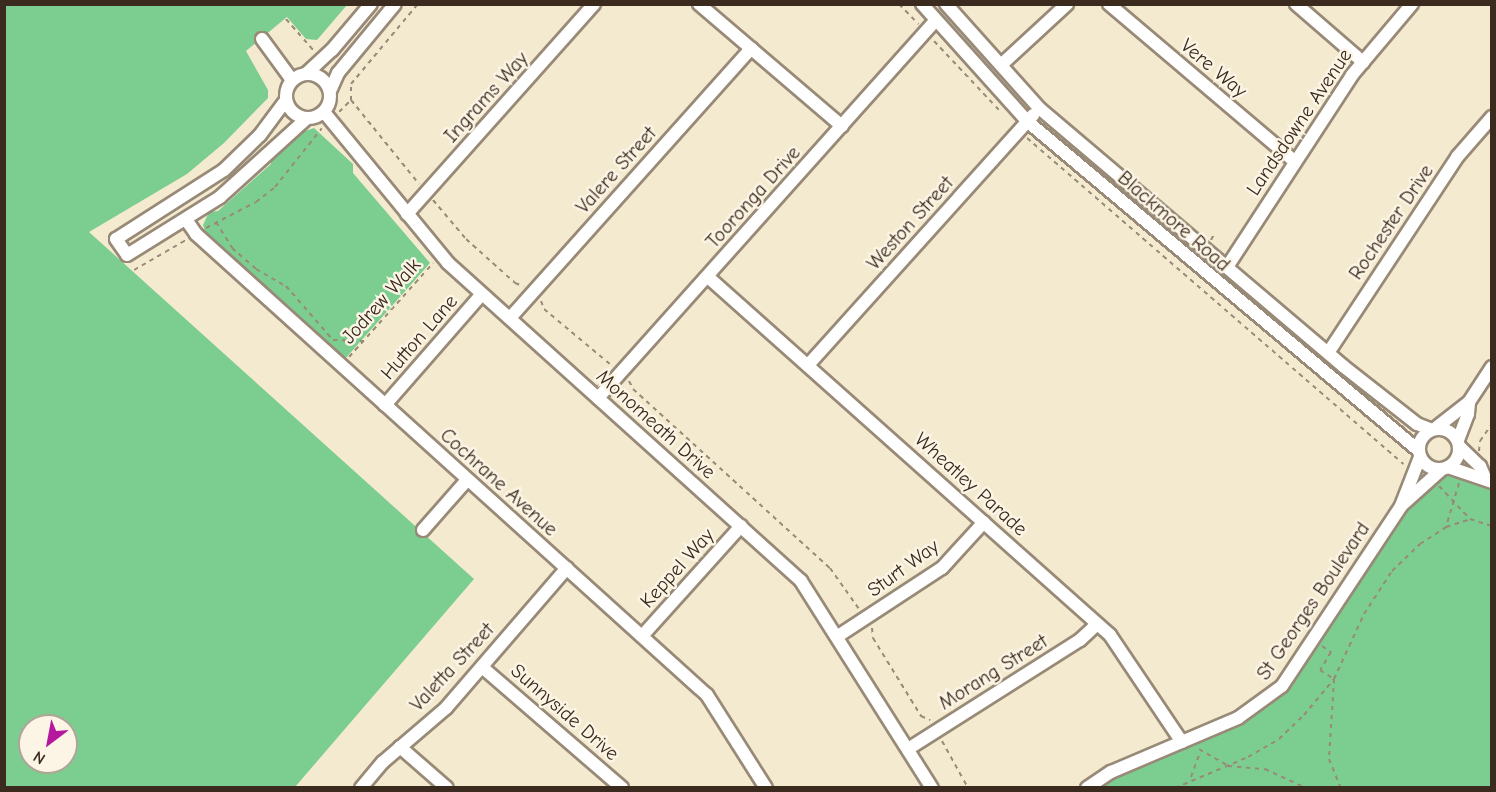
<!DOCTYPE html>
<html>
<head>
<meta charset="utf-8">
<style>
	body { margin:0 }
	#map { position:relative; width:1496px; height:792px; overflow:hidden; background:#f4ead0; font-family:"Comic Neue",sans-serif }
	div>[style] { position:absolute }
	.green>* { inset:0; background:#7cce90 }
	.path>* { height:2px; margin-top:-1px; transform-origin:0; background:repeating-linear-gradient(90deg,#988a77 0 4.5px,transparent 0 9px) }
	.roads { filter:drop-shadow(2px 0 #988a77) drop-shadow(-2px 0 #988a77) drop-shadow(0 2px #988a77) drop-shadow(0 -2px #988a77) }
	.minor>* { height:12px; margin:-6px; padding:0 6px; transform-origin:6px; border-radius:6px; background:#fff }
	.minor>.ring { margin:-6px; padding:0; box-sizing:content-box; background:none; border:12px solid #fff; border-radius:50% }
	span { translate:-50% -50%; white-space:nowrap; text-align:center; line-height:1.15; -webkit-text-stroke:5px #fcf5e5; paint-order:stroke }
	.street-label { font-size:20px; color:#3b2a1e }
	.frame { position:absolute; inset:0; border:6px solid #3b2a1e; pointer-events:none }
	.north { position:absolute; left:18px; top:714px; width:60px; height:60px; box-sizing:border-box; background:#fcf5e5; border:2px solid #afa495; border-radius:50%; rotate:212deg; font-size:16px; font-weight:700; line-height:24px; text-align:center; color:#3b2a1e }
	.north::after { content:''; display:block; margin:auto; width:21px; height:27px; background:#b5179e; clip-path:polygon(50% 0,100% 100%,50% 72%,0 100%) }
</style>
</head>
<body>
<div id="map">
	<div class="green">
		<div style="clip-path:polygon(evenodd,5px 5px,347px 5px,317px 40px,306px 39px,287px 17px,246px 51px,268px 90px,268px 98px,224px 143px,187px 174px,89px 232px,474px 579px,295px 787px,5px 788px,5px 5px,30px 726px,66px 726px,66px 762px,30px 762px,30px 726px)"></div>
		<div style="clip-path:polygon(314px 128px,353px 164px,353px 173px,430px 263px,344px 360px,205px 232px,203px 225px,209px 212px,218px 211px,271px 164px,271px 156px,299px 133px)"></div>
		<div style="clip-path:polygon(1441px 470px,1491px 482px,1491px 787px,1087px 788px,1268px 699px,1401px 506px)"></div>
	</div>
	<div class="path">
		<div style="left:899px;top:4px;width:28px;rotate:46deg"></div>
		<div style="left:286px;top:19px;width:43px;rotate:48.8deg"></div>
		<div style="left:934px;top:41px;width:96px;rotate:46.7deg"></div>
		<div style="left:351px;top:100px;width:108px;rotate:51deg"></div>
		<div style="left:339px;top:112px;width:17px;rotate:-45deg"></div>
		<div style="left:351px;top:100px;width:16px;rotate:-90deg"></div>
		<div style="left:351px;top:84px;width:104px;rotate:-50.1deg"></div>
		<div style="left:1027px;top:138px;width:498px;rotate:40.9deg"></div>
		<div style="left:433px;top:200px;width:51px;rotate:49.8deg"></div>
		<div style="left:466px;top:239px;width:66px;rotate:41.9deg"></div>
		<div style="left:515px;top:283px;width:9px;rotate:21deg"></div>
		<div style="left:216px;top:222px;width:31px;rotate:58deg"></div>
		<div style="left:232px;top:248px;width:32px;rotate:41deg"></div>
		<div style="left:256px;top:269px;width:34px;rotate:30deg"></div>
		<div style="left:286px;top:286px;width:72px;rotate:49deg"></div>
		<div style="left:206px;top:228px;width:56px;rotate:-27.5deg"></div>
		<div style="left:256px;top:202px;width:24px;rotate:-38deg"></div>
		<div style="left:275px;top:187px;width:75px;rotate:-51.5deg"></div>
		<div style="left:1211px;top:240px;width:7px;rotate:-63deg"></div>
		<div style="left:134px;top:270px;width:60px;rotate:-30deg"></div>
		<div style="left:541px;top:301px;width:9px;rotate:69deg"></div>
		<div style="left:544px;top:309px;width:87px;rotate:39.9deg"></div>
		<div style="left:333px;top:340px;width:30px;rotate:2deg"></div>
		<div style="left:349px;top:357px;width:126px;rotate:-48.2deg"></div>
		<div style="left:629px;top:381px;width:9px;rotate:63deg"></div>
		<div style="left:633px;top:389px;width:266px;rotate:42.3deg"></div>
		<div style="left:830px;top:568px;width:50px;rotate:54.7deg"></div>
		<div style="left:1479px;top:451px;width:10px;rotate:-84deg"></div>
		<div style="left:1480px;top:441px;width:21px;rotate:-55deg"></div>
		<div style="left:1459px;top:483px;width:46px;rotate:106.5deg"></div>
		<div style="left:1446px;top:527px;width:25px;rotate:-18deg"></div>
		<div style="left:1470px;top:519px;width:23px;rotate:18deg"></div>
		<div style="left:1439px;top:486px;width:45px;rotate:46.8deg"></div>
		<div style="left:872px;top:628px;width:10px;rotate:84deg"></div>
		<div style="left:873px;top:638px;width:92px;rotate:58.4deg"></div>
		<div style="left:921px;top:716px;width:10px;rotate:24deg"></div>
		<div style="left:1322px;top:646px;width:11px;rotate:34deg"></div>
		<div style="left:1331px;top:652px;width:21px;rotate:121deg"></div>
		<div style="left:1320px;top:670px;width:17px;rotate:33deg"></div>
		<div style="left:1334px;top:679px;width:80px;rotate:93.6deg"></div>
		<div style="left:1329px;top:759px;width:31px;rotate:68deg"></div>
		<div style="left:942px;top:741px;width:54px;rotate:61deg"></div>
		<div style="left:1199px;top:749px;width:34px;rotate:30deg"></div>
		<div style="left:1228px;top:766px;width:37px;rotate:5deg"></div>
		<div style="left:1265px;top:769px;width:45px;rotate:24.9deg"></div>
		<div style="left:1191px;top:777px;width:27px;rotate:-70deg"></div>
		<div style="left:1175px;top:788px;width:79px;rotate:-23deg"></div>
		<div style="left:1248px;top:757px;width:36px;rotate:-30deg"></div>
		<div style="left:1279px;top:739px;width:35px;rotate:-44deg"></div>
		<div style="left:1304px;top:715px;width:47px;rotate:-50.2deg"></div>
		<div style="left:1334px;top:679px;width:72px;rotate:-65.2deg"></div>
		<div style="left:1364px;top:614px;width:51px;rotate:-56.9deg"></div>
		<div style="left:1392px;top:571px;width:39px;rotate:-44deg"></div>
		<div style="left:1420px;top:544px;width:31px;rotate:-33deg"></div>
	</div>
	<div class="roads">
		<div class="minor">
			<div style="left:699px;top:4px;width:188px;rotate:40.5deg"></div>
			<div style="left:922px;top:4px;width:157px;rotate:48.1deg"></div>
			<div style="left:1027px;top:121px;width:511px;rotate:40.08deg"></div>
			<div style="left:946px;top:4px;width:140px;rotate:48.2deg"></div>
			<div style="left:1039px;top:108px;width:399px;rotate:40.3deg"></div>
			<div style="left:1343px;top:366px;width:94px;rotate:38.1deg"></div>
			<div style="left:1417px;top:424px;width:14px;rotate:21deg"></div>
			<div style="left:1109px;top:4px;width:243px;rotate:40.3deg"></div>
			<div style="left:1296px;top:4px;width:89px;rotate:40.9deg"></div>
			<div style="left:262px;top:39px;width:51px;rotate:53.8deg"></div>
			<div style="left:1001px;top:65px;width:90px;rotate:-42.7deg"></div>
			<div style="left:307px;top:73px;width:34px;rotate:-43deg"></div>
			<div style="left:332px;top:50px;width:60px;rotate:-49.7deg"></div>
			<div class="ring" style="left:286px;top:74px;width:32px;height:32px"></div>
			<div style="left:330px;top:91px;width:20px;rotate:-66deg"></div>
			<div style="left:338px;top:73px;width:89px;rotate:-50.4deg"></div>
			<div style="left:286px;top:100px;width:44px;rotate:126.6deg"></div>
			<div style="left:260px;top:135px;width:50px;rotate:135.8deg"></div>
			<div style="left:224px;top:170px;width:128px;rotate:147.4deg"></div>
			<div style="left:116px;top:239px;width:19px;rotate:55deg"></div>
			<div style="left:127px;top:255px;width:110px;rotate:-31.9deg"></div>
			<div style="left:220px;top:197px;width:116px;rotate:-42.2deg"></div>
			<div style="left:324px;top:112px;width:195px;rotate:50.6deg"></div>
			<div style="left:448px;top:263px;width:475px;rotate:42deg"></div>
			<div style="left:801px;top:581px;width:245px;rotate:57.7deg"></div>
			<div style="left:407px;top:214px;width:281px;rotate:-48.3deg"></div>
			<div style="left:187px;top:221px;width:16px;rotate:55deg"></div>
			<div style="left:196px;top:234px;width:688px;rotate:42.06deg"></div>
			<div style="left:707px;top:695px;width:110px;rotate:57.6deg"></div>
			<div style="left:1227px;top:267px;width:229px;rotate:-56.9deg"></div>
			<div style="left:1352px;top:75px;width:93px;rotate:-49.8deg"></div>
			<div style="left:708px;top:277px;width:538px;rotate:41.69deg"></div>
			<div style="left:1110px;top:635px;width:129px;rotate:56.1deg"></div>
			<div style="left:510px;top:318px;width:362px;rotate:-48.2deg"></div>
			<div style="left:1328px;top:353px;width:236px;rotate:-56.6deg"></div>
			<div style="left:1458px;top:156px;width:52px;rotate:-48.9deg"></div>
			<div style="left:809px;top:364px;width:335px;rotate:-48deg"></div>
			<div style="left:598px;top:398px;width:507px;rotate:-48.2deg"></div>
			<div style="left:385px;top:405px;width:147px;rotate:-48.9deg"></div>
			<div style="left:1437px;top:427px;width:41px;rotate:-38deg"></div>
			<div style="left:1469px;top:402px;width:42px;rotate:-56.7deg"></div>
			<div class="ring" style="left:1419px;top:429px;width:28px;height:28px"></div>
			<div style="left:1458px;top:440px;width:28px;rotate:-69deg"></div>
			<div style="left:1468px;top:414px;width:12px;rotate:-85deg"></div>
			<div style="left:1460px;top:447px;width:28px;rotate:44deg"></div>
			<div style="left:1480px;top:466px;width:13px;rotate:67deg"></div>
			<div style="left:1448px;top:467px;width:46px;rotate:18.8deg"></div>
			<div style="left:1402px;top:505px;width:52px;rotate:-41.9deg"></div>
			<div style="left:423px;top:530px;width:67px;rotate:-48.7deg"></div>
			<div style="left:642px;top:636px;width:148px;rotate:-48deg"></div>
			<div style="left:838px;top:636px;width:124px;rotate:-33.2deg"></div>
			<div style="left:942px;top:568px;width:62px;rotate:-47.6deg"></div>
			<div style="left:482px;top:667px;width:185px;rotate:40.8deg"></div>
			<div style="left:400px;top:747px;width:62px;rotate:41.1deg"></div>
			<div style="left:908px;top:749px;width:204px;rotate:-32.4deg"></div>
			<div style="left:1080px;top:640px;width:23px;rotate:-43deg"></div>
			<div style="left:361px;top:788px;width:34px;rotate:-50deg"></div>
			<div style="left:383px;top:762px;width:83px;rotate:-40.6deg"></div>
			<div style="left:446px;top:708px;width:185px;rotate:-49.2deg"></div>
			<div style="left:1087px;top:788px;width:29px;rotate:-34deg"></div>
			<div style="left:1111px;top:772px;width:138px;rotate:-23deg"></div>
			<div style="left:1238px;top:718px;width:54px;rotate:-36deg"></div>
			<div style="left:1282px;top:686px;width:216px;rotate:-56.5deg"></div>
			<div style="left:1401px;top:506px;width:53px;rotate:-68.8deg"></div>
		</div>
	</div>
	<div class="street-label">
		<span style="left:1214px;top:68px;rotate:40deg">Vere Way</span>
		<span style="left:486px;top:97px;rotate:-48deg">Ingrams Way</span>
		<span style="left:1299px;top:122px;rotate:-56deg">Landsdowne Avenue</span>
		<span style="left:616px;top:170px;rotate:-48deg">Valere Street</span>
		<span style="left:753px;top:197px;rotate:-48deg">Tooronga Drive</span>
		<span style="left:1174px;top:221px;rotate:41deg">Blackmore Road</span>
		<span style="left:1391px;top:222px;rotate:-56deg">Rochester Drive</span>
		<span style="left:910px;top:223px;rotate:-48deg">Weston Street</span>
		<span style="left:381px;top:301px;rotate:-48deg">Jodrew Walk</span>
		<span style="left:419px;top:337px;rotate:-49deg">Hutton Lane</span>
		<span style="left:656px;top:424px;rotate:42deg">Monomeath Drive</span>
		<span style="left:499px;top:482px;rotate:42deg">Cochrane Avenue</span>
		<span style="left:971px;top:484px;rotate:42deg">Wheatley Parade</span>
		<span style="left:677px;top:568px;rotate:-48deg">Keppel Way</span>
		<span style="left:903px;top:568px;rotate:-36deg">Sturt Way</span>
		<span style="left:1313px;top:601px;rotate:-56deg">St Georges Boulevard</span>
		<span style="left:452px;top:667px;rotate:-47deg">Valetta Street</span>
		<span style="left:993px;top:672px;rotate:-32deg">Morang Street</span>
		<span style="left:565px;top:712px;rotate:41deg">Sunnyside Drive</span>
	</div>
	<div class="frame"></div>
	<div class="north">N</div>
</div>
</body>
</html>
